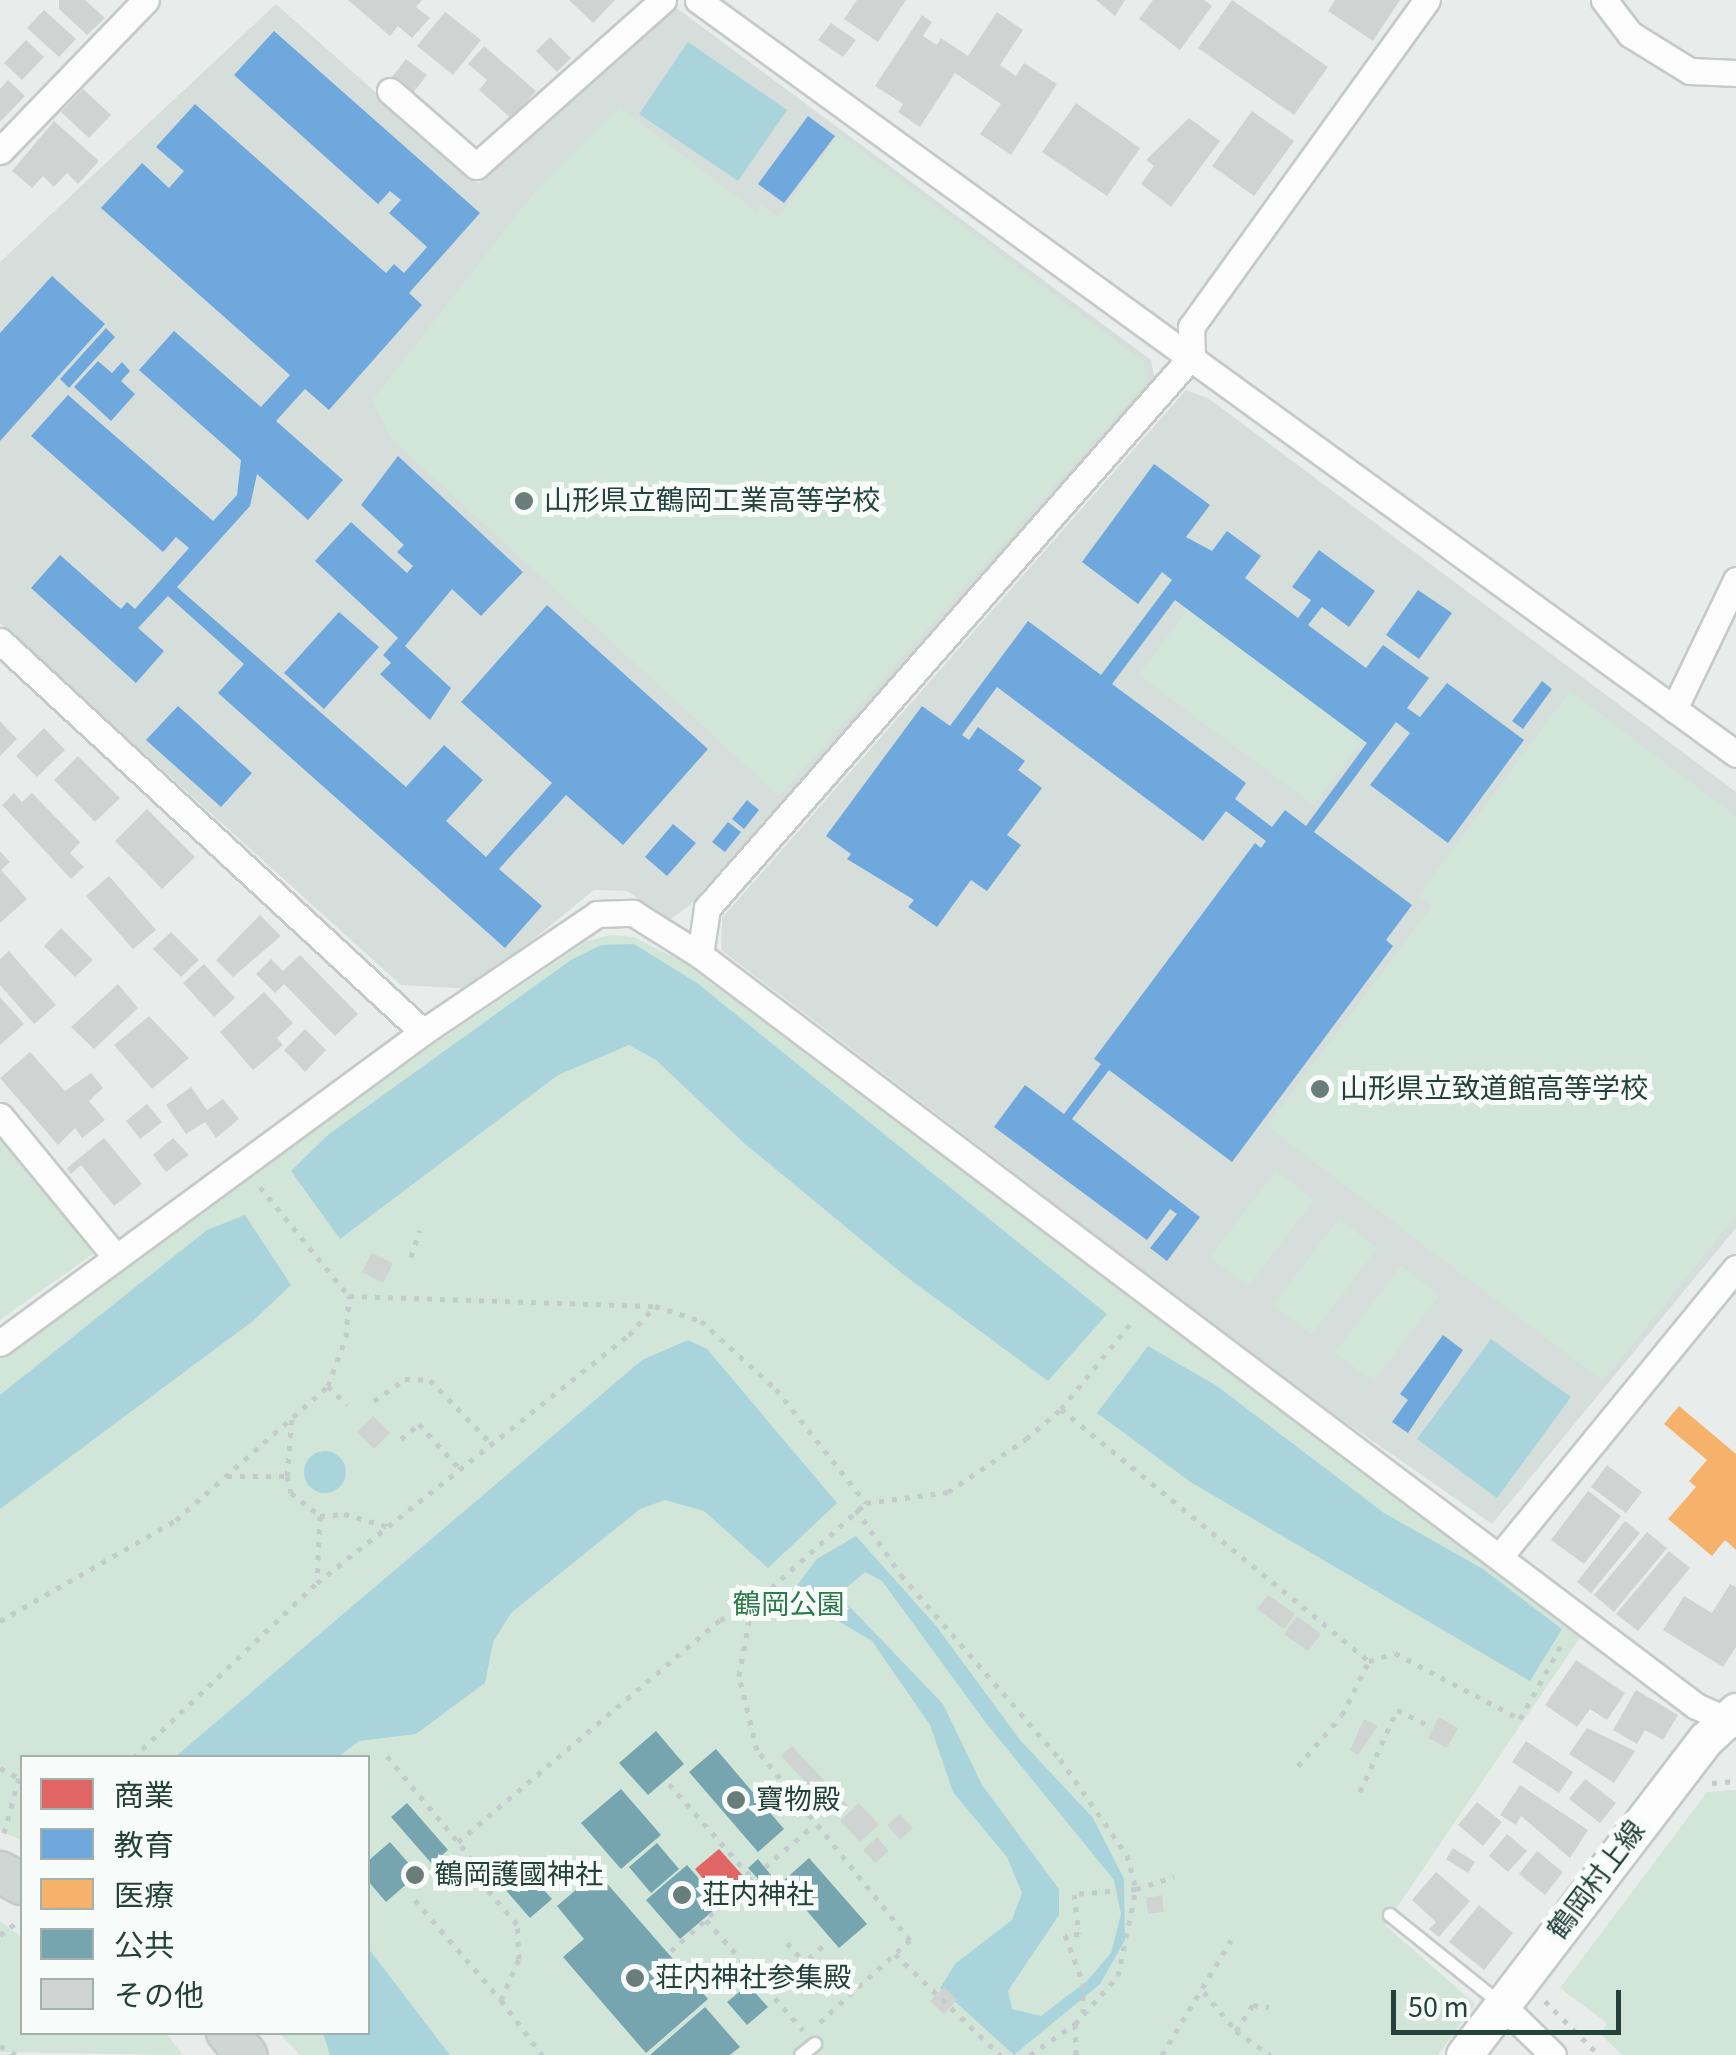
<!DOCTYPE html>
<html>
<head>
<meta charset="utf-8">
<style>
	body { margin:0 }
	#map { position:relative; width:1736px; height:2055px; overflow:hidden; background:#e8edeb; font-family:"Source Sans 3","Noto Sans JP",sans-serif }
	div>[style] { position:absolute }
	.built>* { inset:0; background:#d6dedb }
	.green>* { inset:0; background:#d1e6d8 }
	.water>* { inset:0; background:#a9d4db }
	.round { border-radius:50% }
	.shops>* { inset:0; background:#e06666 }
	.schools>* { inset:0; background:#6fa8dc }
	.health>* { inset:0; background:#f6b26b }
	.public>* { inset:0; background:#76a5af }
	.building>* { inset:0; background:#cfd4d2 }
	.path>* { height:5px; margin-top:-2.5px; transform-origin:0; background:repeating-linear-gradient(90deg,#c3ccca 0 5px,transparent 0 13px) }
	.roads { filter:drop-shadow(2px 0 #c5cac8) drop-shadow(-2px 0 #c5cac8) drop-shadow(0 2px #c5cac8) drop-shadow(0 -2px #c5cac8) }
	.lane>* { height:12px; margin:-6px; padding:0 6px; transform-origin:6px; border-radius:6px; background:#fcfcfc }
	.street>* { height:25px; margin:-12.5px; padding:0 12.5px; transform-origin:12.5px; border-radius:12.5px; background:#fcfcfc }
	.secondary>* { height:35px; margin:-17.5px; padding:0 17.5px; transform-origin:17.5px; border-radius:17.5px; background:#fcfcfc }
	.primary>* { height:40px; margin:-20px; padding:0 20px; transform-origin:20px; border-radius:20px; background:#cfd7d5 }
	.dots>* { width:28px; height:28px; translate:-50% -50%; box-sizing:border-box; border:5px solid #f7fbf9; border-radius:50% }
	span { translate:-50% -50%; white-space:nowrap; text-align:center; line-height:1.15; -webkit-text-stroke:10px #f7fbf9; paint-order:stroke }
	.poi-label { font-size:28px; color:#24423a }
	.left { translate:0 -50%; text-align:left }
	.park-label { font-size:28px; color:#2d7a4b }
	.street-label { font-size:28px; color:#24423a }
	.legend { position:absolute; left:20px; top:1755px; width:350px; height:280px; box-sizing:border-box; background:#f7fbf9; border:2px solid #a3b1ad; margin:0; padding:12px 18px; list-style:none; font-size:30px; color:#24423a }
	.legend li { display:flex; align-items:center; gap:20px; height:50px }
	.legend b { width:50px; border:2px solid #a3b1ad }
	.scale { position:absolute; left:1391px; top:1990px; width:230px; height:45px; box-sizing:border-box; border:5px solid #24423a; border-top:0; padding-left:12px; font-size:30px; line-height:35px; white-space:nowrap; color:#24423a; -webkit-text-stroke:8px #f7fbf9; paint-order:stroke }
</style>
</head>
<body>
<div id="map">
	<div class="built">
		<div style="clip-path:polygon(276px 4px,479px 184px,674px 6px,1151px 360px,1155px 380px,689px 906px,669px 920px,627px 891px,594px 890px,473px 989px,401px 985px,0 623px,0 262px)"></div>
		<div style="clip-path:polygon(1186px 390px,1208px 398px,1736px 792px,1736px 1228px,1492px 1524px,1315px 1401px,721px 950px,722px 918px)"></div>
	</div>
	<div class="green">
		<div style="clip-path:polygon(620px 107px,756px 212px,761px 205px,778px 217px,839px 134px,1145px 363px,1149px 379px,779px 796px,393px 440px,372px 401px,533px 194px)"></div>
		<div style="clip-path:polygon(1188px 609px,1363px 740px,1314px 805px,1139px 675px)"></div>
		<div style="clip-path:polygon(1570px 691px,1736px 817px,1736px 1216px,1603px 1381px,1267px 1126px,1432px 906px,1419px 895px)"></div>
		<div style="clip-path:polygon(611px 935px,634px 937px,683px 962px,1581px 1636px,1385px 1925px,1475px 2004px,1438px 2055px,300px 2055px,279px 2033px,368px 2032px,368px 1758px,22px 1758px,22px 1840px,0 1831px,0 1359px,412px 1059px,587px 941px)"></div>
		<div style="clip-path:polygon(0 1126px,100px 1249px,0 1320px)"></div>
		<div style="clip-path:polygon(1276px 1171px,1314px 1200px,1248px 1286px,1210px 1257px)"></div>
		<div style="clip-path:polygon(1339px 1219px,1377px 1248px,1312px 1334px,1273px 1305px)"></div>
		<div style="clip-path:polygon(1401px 1266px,1439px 1295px,1374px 1381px,1335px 1353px)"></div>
		<div style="clip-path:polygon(1736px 1790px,1736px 2055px,1622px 2055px,1600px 2034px,1607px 2023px,1560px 1988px,1707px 1792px)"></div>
		<div style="clip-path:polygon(0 1921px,22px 1937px,22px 2032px,166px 2033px,183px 2055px,0 2052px)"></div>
	</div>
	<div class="water">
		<div style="clip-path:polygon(688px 42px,787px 110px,738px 181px,639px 114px)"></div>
		<div style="clip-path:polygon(634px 944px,697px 983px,1107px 1314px,1048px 1381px,904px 1275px,744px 1143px,656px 1060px,629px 1045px,558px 1075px,340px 1239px,291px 1171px,329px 1134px,571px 960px,601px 945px)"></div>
		<div style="clip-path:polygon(245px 1215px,291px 1285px,253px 1321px,0 1509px,0 1395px,207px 1230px)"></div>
		<div style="clip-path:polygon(1491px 1339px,1571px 1397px,1497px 1498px,1417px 1439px)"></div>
		<div style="clip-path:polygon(688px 1340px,707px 1349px,837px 1503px,768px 1568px,704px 1511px,665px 1500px,640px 1509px,511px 1613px,493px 1642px,485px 1683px,416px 1734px,359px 1741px,338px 1757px,175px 1757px,642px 1360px)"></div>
		<div style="clip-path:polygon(1148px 1346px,1217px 1386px,1384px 1513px,1483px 1569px,1562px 1629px,1530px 1681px,1192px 1483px,1097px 1413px)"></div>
		<div class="round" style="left:304px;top:1451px;width:42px;height:42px"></div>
		<div style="clip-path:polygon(evenodd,856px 1536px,937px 1627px,1020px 1740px,1093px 1818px,1124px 1879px,1125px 1940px,1100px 1984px,1014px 2055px,940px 1988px,956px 1963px,1012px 1920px,1022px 1893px,1007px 1857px,953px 1792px,930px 1725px,872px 1641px,791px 1593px,817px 1559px,856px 1536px,865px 1572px,882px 1581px,986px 1723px,1114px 1880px,1121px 1914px,1111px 1953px,1087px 1981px,1041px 2016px,1012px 2009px,1008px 1991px,1059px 1915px,1059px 1889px,982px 1785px,943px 1704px,848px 1605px,846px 1588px,865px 1572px)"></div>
		<div style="clip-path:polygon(368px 1948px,450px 2055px,330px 2055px,323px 2033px,368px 2032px)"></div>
	</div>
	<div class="shops">
		<div style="clip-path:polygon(719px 1849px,745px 1878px,720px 1899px,695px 1869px)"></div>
	</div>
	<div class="schools">
		<div style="clip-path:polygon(274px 31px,480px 213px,409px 293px,422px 305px,329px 410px,305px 389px,276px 421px,343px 480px,308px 520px,257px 474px,250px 506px,177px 587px,406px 787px,444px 745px,483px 780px,446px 821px,486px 857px,552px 783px,461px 702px,547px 605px,708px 749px,623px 845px,566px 795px,499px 869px,542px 906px,505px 948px,218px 693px,244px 664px,168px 596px,138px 628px,164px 651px,136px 683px,31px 588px,60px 555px,121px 609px,127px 602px,135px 609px,189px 548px,176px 537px,163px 552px,31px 436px,68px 395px,213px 521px,237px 495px,241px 460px,139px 370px,174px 331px,261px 407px,290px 375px,101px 208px,142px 163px,169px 188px,184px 171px,156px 147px,195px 104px,386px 273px,394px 264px,404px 273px,427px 247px,389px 213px,401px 200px,390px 191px,378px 204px,234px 75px)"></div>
		<div style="clip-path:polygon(808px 116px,835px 136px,784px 203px,758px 184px)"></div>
		<div style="clip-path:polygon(52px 276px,105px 324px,0 441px,0 333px)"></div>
		<div style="clip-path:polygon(106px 328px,115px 337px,69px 388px,60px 379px)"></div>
		<div style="clip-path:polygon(98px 361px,112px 373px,122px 362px,130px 371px,121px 381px,135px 394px,111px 421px,74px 387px)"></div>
		<div style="clip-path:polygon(398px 456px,523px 572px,481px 616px,452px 589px,405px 646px,451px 688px,430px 720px,380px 674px,391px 663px,383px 655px,398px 638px,315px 561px,351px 522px,407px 573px,413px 566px,397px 552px,404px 545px,361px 505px)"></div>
		<div style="clip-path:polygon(evenodd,1154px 464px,1210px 505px,1186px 537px,1212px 551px,1227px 531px,1261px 556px,1245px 578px,1298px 618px,1311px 600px,1292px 587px,1319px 550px,1375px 591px,1349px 627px,1322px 607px,1308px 625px,1366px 668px,1383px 645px,1429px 678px,1407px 708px,1420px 717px,1447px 683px,1524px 740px,1448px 843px,1370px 785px,1410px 733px,1396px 722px,1314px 832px,1412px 905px,1386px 940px,1393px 946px,1232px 1162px,1109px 1070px,1072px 1119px,1200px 1217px,1167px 1261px,1150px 1248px,1177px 1214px,1170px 1209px,1147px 1240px,994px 1127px,1025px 1085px,1064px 1114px,1101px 1064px,1094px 1059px,1255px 843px,1261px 848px,1266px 841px,1226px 811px,1203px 841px,997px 687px,962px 735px,969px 740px,978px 727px,1025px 761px,1018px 770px,1042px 788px,1007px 835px,1021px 845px,987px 891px,971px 880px,937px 927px,908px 907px,914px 900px,847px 859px,851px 854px,826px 836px,922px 706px,950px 726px,1028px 621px,1101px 675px,1172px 580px,1162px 572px,1138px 604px,1082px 562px,1154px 464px,1175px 600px,1367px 743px,1306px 826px,1285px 810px,1272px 827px,1235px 799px,1246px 783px,1112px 684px,1175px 600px)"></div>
		<div style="clip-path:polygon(1418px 590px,1452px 613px,1419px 659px,1386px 635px)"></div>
		<div style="clip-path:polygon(339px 612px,379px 647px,324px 709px,284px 673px)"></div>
		<div style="clip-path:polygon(1542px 681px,1552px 689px,1523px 729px,1512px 721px)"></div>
		<div style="clip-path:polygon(178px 706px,252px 773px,221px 807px,146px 740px)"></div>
		<div style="clip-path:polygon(747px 800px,759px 810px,744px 829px,732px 819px)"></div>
		<div style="clip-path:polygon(728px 822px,741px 832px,725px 852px,712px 842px)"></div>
		<div style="clip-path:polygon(673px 824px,696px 843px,667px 876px,645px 857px)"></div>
		<div style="clip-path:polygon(1443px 1335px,1463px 1350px,1408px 1433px,1392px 1422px,1408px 1400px,1400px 1394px)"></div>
	</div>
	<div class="health">
		<div style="clip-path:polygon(1679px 1406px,1736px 1454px,1736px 1550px,1725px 1540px,1712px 1556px,1668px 1519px,1696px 1487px,1689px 1481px,1707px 1460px,1664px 1424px)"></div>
	</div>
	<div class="public">
		<div style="clip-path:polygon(656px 1731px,684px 1764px,648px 1795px,619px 1763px)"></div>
		<div style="clip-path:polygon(716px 1749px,784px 1829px,758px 1852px,689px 1772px)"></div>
		<div style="clip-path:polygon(621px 1789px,661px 1835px,621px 1869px,581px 1823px)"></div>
		<div style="clip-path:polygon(407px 1803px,448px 1850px,432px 1864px,391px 1817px)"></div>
		<div style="clip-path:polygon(390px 1842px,418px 1874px,386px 1902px,368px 1881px,368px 1861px)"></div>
		<div style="clip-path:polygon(657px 1843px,679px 1869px,651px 1893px,629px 1867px)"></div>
		<div style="clip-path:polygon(809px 1858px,867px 1924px,839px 1948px,782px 1882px)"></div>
		<div style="clip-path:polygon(758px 1859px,771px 1875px,762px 1883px,748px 1868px)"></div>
		<div style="clip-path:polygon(687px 1865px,721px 1904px,680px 1939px,646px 1900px)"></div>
		<div style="clip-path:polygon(525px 1869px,552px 1899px,530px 1918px,503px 1887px)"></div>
		<div style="clip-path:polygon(597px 1872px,708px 1999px,646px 2053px,563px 1957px,584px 1939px,557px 1906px)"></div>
		<div style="clip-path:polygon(748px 1985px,768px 2007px,747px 2025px,727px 2002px)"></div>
		<div style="clip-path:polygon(705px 2007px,740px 2047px,730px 2055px,650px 2055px)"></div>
	</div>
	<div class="building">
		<div style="clip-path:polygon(59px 0,85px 0,105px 18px,87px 35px,59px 9px)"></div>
		<div style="clip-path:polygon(348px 0,422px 0,416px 7px,430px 18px,412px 38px,398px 26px,390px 36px)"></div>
		<div style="clip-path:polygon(569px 0,615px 0,593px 23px)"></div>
		<div style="clip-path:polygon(857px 0,906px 0,878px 42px,844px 19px)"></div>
		<div style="clip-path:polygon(1096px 0,1125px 0,1115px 16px)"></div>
		<div style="clip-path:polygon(1153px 0,1204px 0,1212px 6px,1180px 50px,1139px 19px)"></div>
		<div style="clip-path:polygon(1232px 0,1328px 67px,1294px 115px,1198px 48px)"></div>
		<div style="clip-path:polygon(1335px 0,1400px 0,1373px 41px,1328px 11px)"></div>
		<div style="clip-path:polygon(44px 10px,76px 39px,59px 57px,27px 28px)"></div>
		<div style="clip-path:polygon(445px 12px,481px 40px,453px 75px,417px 46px)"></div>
		<div style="clip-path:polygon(997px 12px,1023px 30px,1000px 65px,1016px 76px,1024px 63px,1057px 84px,1011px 155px,980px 134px,1001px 104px,955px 73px,920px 127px,898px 112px,903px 104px,875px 86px,922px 15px,932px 22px,923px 36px,937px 45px,941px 38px,968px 56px)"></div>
		<div style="clip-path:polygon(831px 23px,856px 40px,843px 57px,818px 40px)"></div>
		<div style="clip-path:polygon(550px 37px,571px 58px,557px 72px,536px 51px)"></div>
		<div style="clip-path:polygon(26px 40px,44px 57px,22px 80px,4px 63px)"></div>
		<div style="clip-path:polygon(484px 46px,536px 91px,512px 119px,479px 90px,487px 80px,468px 64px)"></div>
		<div style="clip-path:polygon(406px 59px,427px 75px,412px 94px,392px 77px)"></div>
		<div style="clip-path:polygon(8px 80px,25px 96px,0 122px,0 89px)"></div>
		<div style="clip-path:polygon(83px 89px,111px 115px,89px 138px,61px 112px)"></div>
		<div style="clip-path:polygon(1076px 103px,1140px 148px,1107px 196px,1042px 152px)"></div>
		<div style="clip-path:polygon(1252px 111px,1294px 141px,1254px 196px,1212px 166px)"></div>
		<div style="clip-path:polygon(1189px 118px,1220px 141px,1171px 207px,1141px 184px,1154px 166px,1146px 160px)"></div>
		<div style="clip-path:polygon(54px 121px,99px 161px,78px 184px,67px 173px,54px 187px,43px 176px,32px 188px,12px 171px)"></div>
		<div style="clip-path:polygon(0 721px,17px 739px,0 756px)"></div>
		<div style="clip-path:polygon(44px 728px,65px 750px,37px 777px,16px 756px)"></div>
		<div style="clip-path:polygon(78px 756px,120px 798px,95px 822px,54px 780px)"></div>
		<div style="clip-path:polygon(14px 793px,22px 802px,32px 793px,80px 842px,70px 853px,84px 867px,71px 879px,2px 805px)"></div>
		<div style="clip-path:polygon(147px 809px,195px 857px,162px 889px,115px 841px)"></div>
		<div style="clip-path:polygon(0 851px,10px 862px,1px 870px,27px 899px,0 923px)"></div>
		<div style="clip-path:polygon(109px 876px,156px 930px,133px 949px,86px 896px)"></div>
		<div style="clip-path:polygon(260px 915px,281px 936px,233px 977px,216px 960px)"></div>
		<div style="clip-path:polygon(61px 928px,93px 960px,75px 977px,44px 946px)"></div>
		<div style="clip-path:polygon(171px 932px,199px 960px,181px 977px,153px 949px)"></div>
		<div style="clip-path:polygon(9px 951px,56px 1005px,34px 1024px,0 985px,0 959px)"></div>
		<div style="clip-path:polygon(300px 955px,358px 1014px,335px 1036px,284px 984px,275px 993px,256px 974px,271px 959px,283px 971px)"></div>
		<div style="clip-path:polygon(204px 964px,235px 998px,214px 1017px,183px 983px)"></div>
		<div style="clip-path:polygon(118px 984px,138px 1008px,94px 1049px,71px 1027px)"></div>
		<div style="clip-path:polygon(264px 992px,293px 1023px,277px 1038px,283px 1045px,253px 1070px,220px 1032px)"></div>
		<div style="clip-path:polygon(0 997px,24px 1024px,0 1045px)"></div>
		<div style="clip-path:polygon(149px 1016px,189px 1058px,152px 1089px,114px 1045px)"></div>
		<div style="clip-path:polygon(305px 1029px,326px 1050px,305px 1072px,284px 1050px)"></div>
		<div style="clip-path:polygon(30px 1052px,65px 1091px,91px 1073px,103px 1088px,89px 1101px,105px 1120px,82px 1138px,75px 1128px,58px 1145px,0 1078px)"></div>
		<div style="clip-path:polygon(191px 1087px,207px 1110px,223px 1099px,239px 1119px,216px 1138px,205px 1122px,186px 1134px,166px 1105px)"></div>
		<div style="clip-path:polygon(147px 1104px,162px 1122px,140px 1139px,126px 1121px)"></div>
		<div style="clip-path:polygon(104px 1138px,142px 1184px,114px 1206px,81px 1165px,71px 1174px,67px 1168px)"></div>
		<div style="clip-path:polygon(173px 1138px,189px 1155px,166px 1172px,153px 1155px)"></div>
		<div style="clip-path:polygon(372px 1253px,393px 1263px,383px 1283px,362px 1272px)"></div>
		<div style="clip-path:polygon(373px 1416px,390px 1433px,374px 1449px,357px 1432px)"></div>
		<div style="clip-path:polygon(1607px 1465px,1642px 1492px,1626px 1513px,1591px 1487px)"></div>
		<div style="clip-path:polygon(1588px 1491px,1621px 1516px,1584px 1564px,1551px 1540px)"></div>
		<div style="clip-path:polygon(1625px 1521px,1640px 1533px,1591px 1593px,1577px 1582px)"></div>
		<div style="clip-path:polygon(1647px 1532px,1667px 1548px,1614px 1612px,1594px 1595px)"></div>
		<div style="clip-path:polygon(1669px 1551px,1690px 1568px,1638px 1631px,1616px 1614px)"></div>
		<div style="clip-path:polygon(1730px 1584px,1736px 1587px,1736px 1647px,1723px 1667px,1663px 1630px,1684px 1596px,1712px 1613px)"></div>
		<div style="clip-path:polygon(1268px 1595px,1295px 1614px,1284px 1629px,1257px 1609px)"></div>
		<div style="clip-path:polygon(1297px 1616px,1321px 1634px,1308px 1651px,1284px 1634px)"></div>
		<div style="clip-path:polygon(1576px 1660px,1625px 1693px,1607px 1720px,1590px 1709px,1577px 1727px,1545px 1705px)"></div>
		<div style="clip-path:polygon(1636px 1690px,1678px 1715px,1663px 1740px,1645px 1730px,1637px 1744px,1613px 1730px)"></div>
		<div style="clip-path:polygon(1439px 1717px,1458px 1728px,1447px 1748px,1428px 1738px)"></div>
		<div style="clip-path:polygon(1364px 1719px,1378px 1726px,1358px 1755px,1350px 1750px)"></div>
		<div style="clip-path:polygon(1587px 1728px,1635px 1751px,1614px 1783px,1569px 1754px)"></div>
		<div style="clip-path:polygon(1526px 1741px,1573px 1772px,1559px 1793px,1512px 1762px)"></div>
		<div style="clip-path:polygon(792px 1746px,848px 1806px,836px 1816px,781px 1756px)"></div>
		<div style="clip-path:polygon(1585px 1779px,1616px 1803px,1600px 1823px,1569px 1799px)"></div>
		<div style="clip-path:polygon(1520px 1785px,1588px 1830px,1570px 1858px,1521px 1816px,1516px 1825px,1500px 1815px)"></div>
		<div style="clip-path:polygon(1477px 1802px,1502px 1822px,1483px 1846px,1458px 1825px)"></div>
		<div style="clip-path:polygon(859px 1803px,879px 1825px,860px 1842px,840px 1821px)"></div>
		<div style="clip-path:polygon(900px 1814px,913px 1828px,900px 1840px,887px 1825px)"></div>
		<div style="clip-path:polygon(1507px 1834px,1527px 1851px,1508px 1872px,1489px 1856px)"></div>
		<div style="clip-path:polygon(877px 1837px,889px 1851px,875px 1863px,863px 1850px)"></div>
		<div style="clip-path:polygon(1453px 1848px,1475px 1862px,1468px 1873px,1446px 1859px)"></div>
		<div style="clip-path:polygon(1537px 1851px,1563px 1872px,1545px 1895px,1519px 1874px)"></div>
		<div style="clip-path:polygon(1436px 1872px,1470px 1901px,1439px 1937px,1429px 1929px,1436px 1922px,1412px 1900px)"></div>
		<div style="clip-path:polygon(1162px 1895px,1164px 1912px,1148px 1914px,1146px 1898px)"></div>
		<div style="clip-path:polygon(1479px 1905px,1513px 1933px,1484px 1970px,1449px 1942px)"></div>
		<div style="clip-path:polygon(944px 1987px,957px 2000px,944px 2014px,930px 2001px)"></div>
	</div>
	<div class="path">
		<div style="left:260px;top:1187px;width:141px;rotate:50.8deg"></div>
		<div style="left:349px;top:1296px;width:306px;rotate:1.9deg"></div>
		<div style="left:411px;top:1257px;width:28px;rotate:-72deg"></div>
		<div style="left:328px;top:1386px;width:27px;rotate:45deg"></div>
		<div style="left:374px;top:1401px;width:38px;rotate:-35deg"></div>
		<div style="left:405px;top:1379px;width:25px;rotate:2deg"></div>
		<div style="left:430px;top:1380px;width:85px;rotate:46deg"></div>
		<div style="left:1061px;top:1409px;width:398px;rotate:39.3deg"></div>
		<div style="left:1369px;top:1661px;width:27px;rotate:-17deg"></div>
		<div style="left:1395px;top:1653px;width:141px;rotate:27.8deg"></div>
		<div style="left:1520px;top:1719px;width:90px;rotate:-60.9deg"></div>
		<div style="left:401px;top:1439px;width:23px;rotate:-40deg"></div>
		<div style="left:419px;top:1424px;width:58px;rotate:47.8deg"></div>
		<div style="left:227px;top:1476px;width:60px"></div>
		<div style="left:287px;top:1476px;width:58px;rotate:-85.1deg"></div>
		<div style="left:287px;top:1476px;width:17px;rotate:77deg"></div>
		<div style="left:291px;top:1493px;width:37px;rotate:38deg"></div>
		<div style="left:320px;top:1516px;width:65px;rotate:92.6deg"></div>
		<div style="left:856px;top:1509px;width:80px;rotate:55.7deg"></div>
		<div style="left:901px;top:1575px;width:243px;rotate:49.2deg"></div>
		<div style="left:1060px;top:1759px;width:117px;rotate:55.1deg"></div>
		<div style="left:1127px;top:1855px;width:35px;rotate:75deg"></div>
		<div style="left:1136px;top:1889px;width:40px;rotate:-18deg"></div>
		<div style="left:320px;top:1516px;width:24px;rotate:-5deg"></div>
		<div style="left:344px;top:1514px;width:48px;rotate:15.8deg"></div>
		<div style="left:0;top:1621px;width:203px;rotate:-29.8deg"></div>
		<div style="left:176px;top:1520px;width:203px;rotate:-41.4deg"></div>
		<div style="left:328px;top:1386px;width:52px;rotate:-69.8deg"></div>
		<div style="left:346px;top:1337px;width:41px;rotate:-85.8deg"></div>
		<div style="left:387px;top:1756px;width:112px;rotate:50.5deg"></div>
		<div style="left:458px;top:1842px;width:343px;rotate:-40.3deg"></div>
		<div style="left:720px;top:1620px;width:35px;rotate:-25deg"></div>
		<div style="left:133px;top:1758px;width:254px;rotate:-43.6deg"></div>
		<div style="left:317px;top:1583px;width:399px;rotate:-38.5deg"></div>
		<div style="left:629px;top:1335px;width:39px;rotate:-48deg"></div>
		<div style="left:655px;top:1306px;width:48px;rotate:18.1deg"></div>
		<div style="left:701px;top:1321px;width:101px;rotate:42.2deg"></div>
		<div style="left:776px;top:1389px;width:145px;rotate:51.7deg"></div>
		<div style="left:1298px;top:1766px;width:67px;rotate:-49.2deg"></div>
		<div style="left:1342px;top:1715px;width:60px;rotate:-63.4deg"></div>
		<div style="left:0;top:1768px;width:21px;rotate:28deg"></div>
		<div style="left:19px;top:1778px;width:61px;rotate:105.2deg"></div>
		<div style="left:1712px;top:1783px;width:24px;rotate:-5deg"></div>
		<div style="left:669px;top:1784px;width:125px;rotate:48.6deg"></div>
		<div style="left:1360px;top:1792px;width:90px;rotate:-65.7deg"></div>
		<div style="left:1397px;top:1710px;width:37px;rotate:26deg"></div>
		<div style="left:765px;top:1867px;width:65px;rotate:-40.6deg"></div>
		<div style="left:415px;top:1900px;width:132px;rotate:49.3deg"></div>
		<div style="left:501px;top:2000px;width:45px;rotate:-66.3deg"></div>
		<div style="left:519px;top:1959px;width:35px;rotate:-93deg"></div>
		<div style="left:517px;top:1924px;width:78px;rotate:-130.8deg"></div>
		<div style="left:466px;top:1865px;width:8px;rotate:-40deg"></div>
		<div style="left:472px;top:1860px;width:23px;rotate:-128deg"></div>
		<div style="left:706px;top:1920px;width:147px;rotate:48.6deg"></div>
		<div style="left:0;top:1935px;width:20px;rotate:-37deg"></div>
		<div style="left:787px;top:1943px;width:25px;rotate:48deg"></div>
		<div style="left:671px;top:1951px;width:113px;rotate:-42.1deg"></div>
		<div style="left:895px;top:1954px;width:146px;rotate:43.9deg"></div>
		<div style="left:1204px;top:1992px;width:50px;rotate:50.6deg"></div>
		<div style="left:1236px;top:2031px;width:42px;rotate:35.2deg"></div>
		<div style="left:770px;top:1993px;width:74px;rotate:-41.7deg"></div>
		<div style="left:501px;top:2000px;width:69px;rotate:53.3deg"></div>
		<div style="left:1545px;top:2001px;width:76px;rotate:45deg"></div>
		<div style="left:820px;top:2022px;width:122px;rotate:-42.3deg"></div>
		<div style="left:910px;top:1940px;width:244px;rotate:-128.8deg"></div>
		<div style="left:757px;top:1750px;width:76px;rotate:-103.7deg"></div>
		<div style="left:739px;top:1676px;width:72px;rotate:-79.6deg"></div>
		<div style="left:752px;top:1605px;width:153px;rotate:-41.8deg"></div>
		<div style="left:866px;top:1503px;width:83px;rotate:-7.6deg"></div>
		<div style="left:948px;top:1492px;width:94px;rotate:-34.2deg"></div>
		<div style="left:1026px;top:1439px;width:46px;rotate:-40.6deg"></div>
		<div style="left:1061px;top:1409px;width:117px;rotate:-50.9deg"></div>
		<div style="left:1075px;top:2024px;width:31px;rotate:88deg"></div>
		<div style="left:1236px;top:2031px;width:31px;rotate:-57deg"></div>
		<div style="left:1253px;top:2005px;width:16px;rotate:7deg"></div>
		<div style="left:0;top:2046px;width:18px;rotate:29deg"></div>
		<div style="left:1030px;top:2055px;width:55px;rotate:-34.6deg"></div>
		<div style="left:1075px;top:2024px;width:64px;rotate:-48.1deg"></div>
		<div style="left:1118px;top:1976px;width:89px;rotate:-78.3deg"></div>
		<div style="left:1136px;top:1889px;width:62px;rotate:175.4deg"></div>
		<div style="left:1074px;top:1894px;width:40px;rotate:82.9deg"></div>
		<div style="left:1079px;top:1934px;width:14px;rotate:176deg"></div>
		<div style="left:1065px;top:1935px;width:51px;rotate:69.4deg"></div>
		<div style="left:1083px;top:1983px;width:29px;rotate:90deg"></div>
		<div style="left:1162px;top:2055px;width:134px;rotate:-59deg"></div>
	</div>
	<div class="roads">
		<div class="lane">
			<div style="left:1390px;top:1915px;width:141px;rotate:38.7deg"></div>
			<div style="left:801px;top:2055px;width:18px;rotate:-38deg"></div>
		</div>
		<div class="street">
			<div style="left:698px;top:0;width:1283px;rotate:35.99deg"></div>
			<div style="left:1604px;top:0;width:43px;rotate:52.6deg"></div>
			<div style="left:1630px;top:34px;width:70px;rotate:31.7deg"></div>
			<div style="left:1690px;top:71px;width:46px;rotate:2.5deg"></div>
			<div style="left:390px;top:91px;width:114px;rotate:41.1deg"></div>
			<div style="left:476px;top:166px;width:250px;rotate:-41.6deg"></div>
			<div style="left:0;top:151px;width:210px;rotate:-46deg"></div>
			<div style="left:0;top:641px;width:576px;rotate:42.75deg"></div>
			<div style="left:1674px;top:709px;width:143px;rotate:-64.3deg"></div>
			<div style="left:700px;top:955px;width:48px;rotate:-81.5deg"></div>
			<div style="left:707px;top:908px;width:735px;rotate:-48.7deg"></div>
			<div style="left:1192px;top:356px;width:29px;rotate:-92deg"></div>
			<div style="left:1191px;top:327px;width:403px;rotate:-54.2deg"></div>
			<div style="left:0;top:1116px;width:181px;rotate:50.6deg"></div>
			<div style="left:0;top:1343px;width:525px;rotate:-36.32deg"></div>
			<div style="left:423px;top:1032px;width:210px;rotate:-34.1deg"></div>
			<div style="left:597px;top:914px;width:36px;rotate:-2deg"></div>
			<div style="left:633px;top:913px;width:79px;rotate:32.1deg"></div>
			<div style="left:700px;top:955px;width:1247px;rotate:37.02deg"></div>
			<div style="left:1696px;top:1706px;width:44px;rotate:24.2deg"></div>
			<div style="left:1500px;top:1556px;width:372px;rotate:-50.7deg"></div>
			<div style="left:1502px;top:2005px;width:71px;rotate:44.4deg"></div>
		</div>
		<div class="secondary">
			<div style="left:1464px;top:2055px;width:398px;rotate:-52.6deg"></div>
			<div style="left:1706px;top:1739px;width:41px;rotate:-43deg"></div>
		</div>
		<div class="primary">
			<div style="left:0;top:1872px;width:25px;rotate:29deg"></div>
			<div style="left:227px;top:2032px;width:30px;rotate:50deg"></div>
		</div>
	</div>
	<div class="dots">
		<div style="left:524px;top:501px;background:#697e78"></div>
		<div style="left:1320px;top:1089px;background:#697e78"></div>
		<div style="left:736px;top:1800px;background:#697e78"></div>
		<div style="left:415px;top:1875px;background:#697e78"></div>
		<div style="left:682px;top:1895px;background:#697e78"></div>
		<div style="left:635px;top:1978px;background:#697e78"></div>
	</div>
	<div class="poi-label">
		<span class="left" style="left:544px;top:501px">山形県立鶴岡工業高等学校</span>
		<span class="left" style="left:1340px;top:1089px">山形県立致道館高等学校</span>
		<span class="left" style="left:756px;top:1800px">寶物殿</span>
		<span class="left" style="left:435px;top:1875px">鶴岡護國神社</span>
		<span class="left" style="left:702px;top:1895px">荘内神社</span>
		<span class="left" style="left:655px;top:1978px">荘内神社参集殿</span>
	</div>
	<div class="park-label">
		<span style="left:789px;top:1605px">鶴岡公園</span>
	</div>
	<div class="street-label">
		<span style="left:1597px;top:1880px;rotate:-53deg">鶴岡村上線</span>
	</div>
	<ul class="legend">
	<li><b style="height:28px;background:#e06666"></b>商業</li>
	<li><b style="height:28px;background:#6fa8dc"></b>教育</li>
	<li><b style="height:28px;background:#f6b26b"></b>医療</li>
	<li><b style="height:28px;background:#76a5af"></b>公共</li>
	<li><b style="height:28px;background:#cfd4d2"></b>その他</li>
	</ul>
	<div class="scale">50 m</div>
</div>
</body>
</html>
